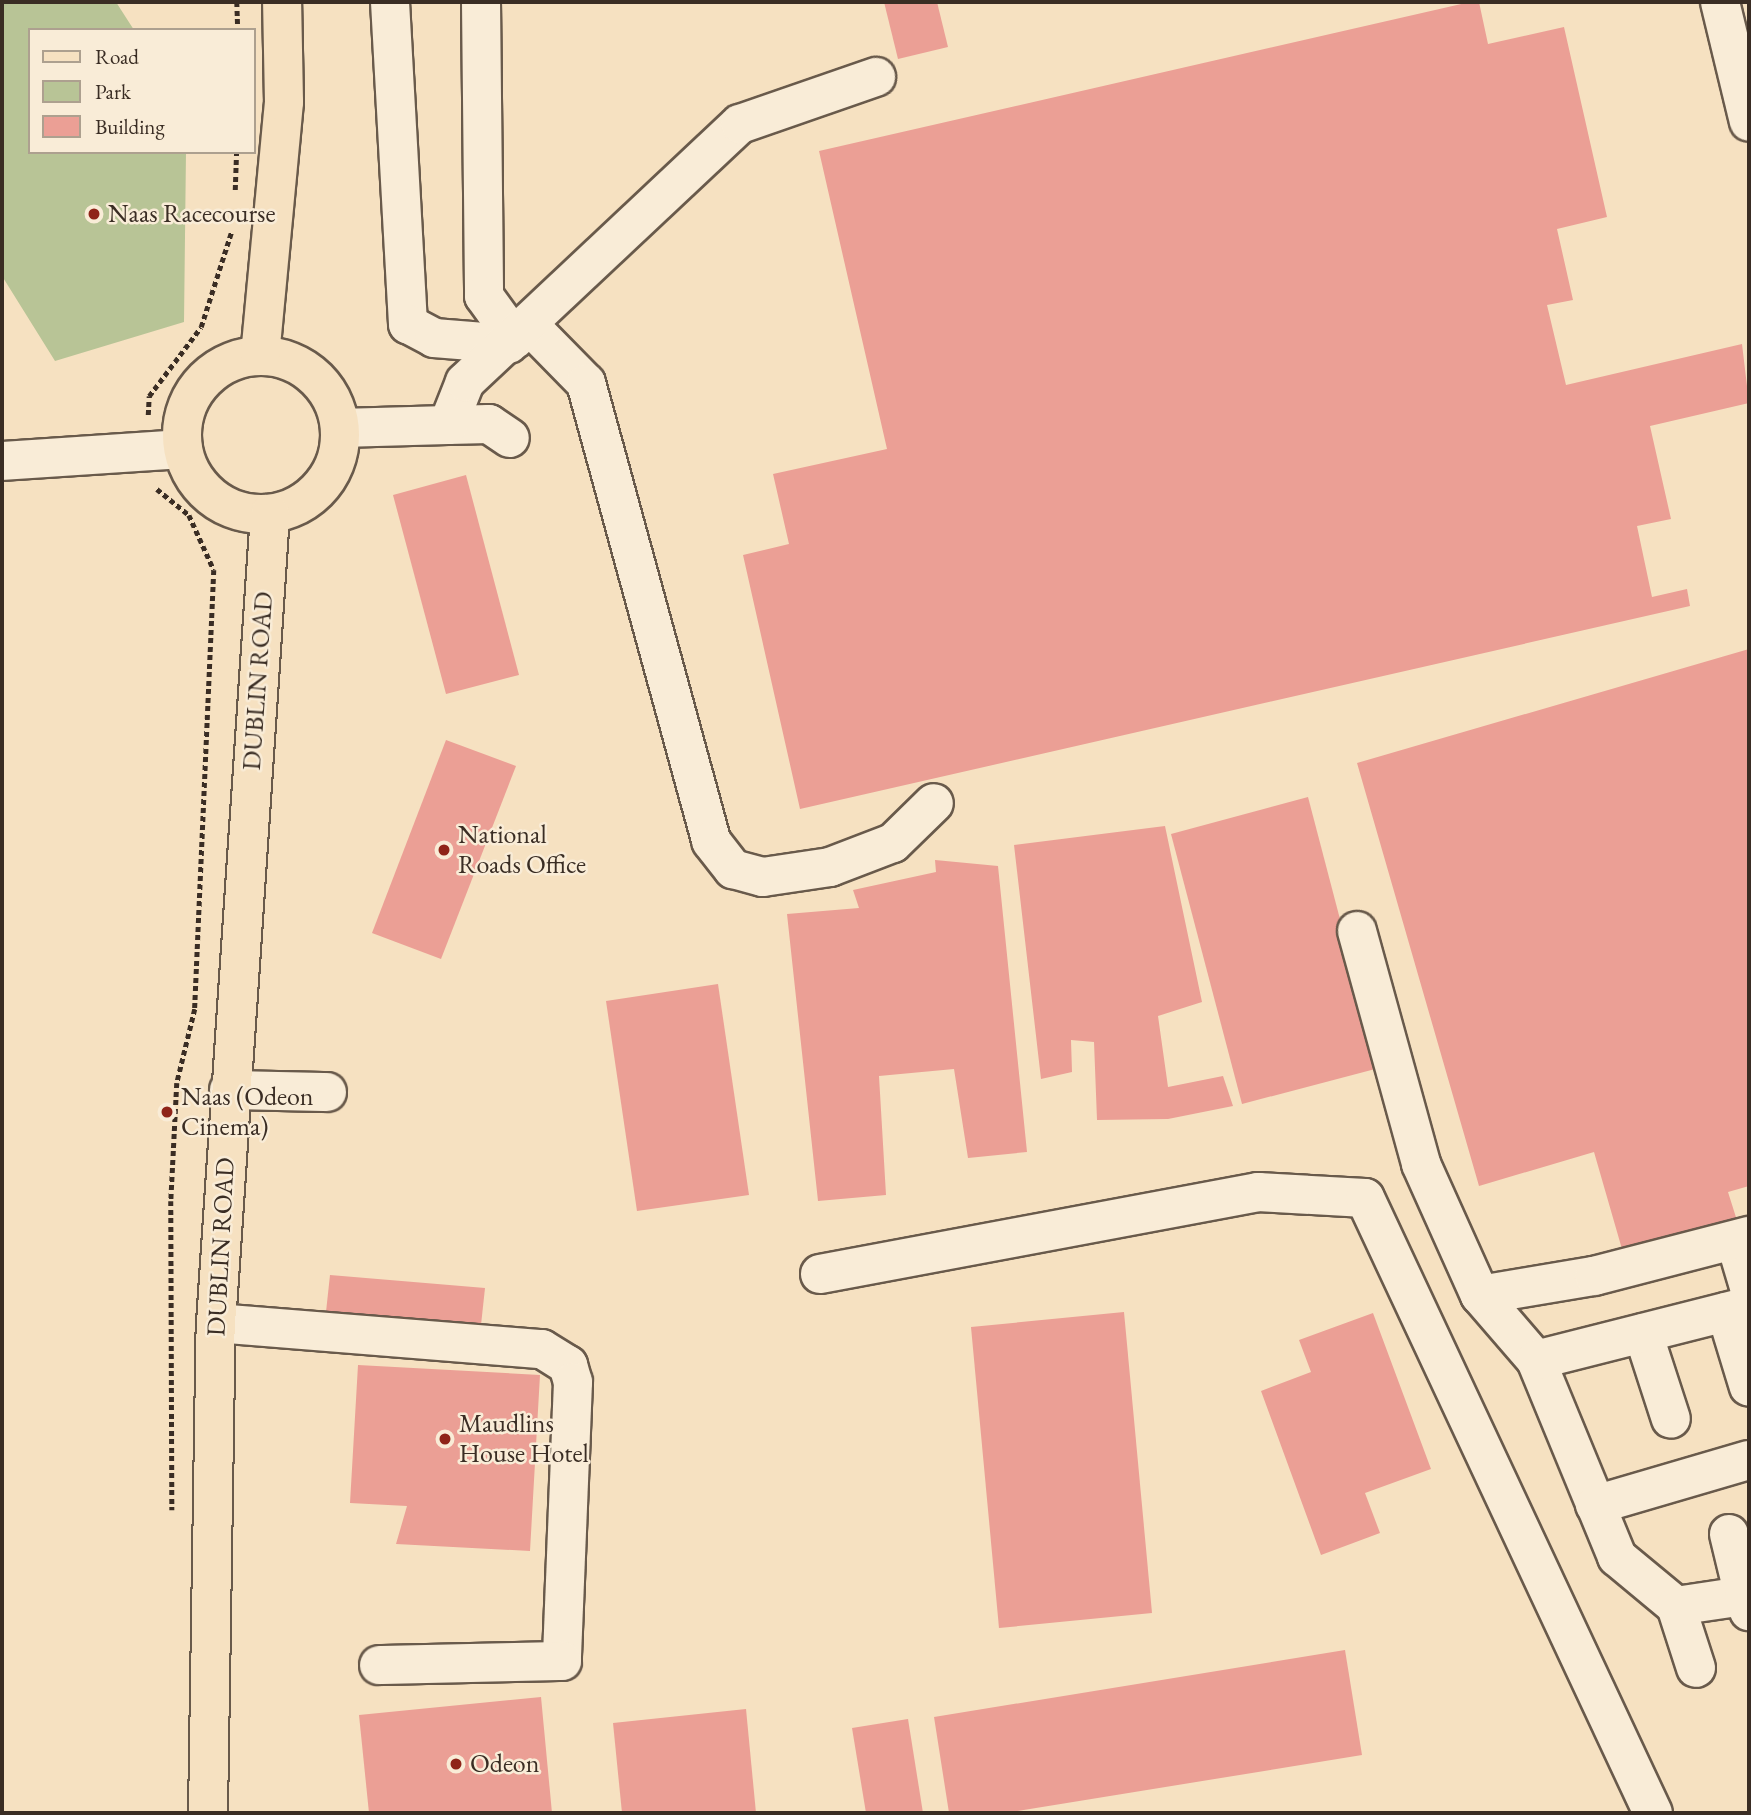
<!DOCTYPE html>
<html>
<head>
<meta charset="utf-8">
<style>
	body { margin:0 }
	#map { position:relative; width:1751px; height:1815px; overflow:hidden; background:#f6e1c1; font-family:"EB Garamond",serif }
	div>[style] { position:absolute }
	.green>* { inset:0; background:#b8c496 }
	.building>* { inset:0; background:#eb9f95 }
	.path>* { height:4.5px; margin-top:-2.25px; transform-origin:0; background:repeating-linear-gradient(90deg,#3a2d24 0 5px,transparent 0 8.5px) }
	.roads { filter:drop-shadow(2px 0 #695a4b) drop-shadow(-2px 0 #695a4b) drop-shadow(0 2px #695a4b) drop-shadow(0 -2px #695a4b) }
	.minor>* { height:38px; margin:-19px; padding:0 19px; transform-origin:19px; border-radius:19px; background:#f9ecd7 }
	.major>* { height:38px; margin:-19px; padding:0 19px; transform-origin:19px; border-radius:19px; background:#f6e1c1 }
	.major>.ring { margin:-19px; padding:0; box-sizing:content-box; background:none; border:38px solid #f6e1c1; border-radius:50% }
	.dots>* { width:19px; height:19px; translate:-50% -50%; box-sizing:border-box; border:4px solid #f9ecd7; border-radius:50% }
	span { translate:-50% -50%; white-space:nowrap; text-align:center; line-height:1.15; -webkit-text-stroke:5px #f9ecd7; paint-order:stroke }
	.poi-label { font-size:26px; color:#3a2d24 }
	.left { translate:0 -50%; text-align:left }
	.street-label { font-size:26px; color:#3a2d24 }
	.frame { position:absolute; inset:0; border:4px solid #3a2d24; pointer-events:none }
	.legend { position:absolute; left:28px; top:28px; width:228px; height:126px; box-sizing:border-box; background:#f9ecd7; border:2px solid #ada08f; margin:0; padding:9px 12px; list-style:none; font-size:21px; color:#3a2d24 }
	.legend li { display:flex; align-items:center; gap:14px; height:35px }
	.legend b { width:35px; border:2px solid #ada08f }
</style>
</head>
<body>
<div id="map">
	<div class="green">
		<div style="clip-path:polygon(2px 2px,116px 2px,134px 30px,30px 30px,30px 152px,186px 152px,184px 322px,55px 361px,2px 276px)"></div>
	</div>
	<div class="building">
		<div style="clip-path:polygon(884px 2px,937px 2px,948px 47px,898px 59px)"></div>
		<div style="clip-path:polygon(1470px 2px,1479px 2px,1488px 44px,1564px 27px,1607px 217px,1557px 229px,1573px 300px,1547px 305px,1566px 385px,1742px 344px,1749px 403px,1650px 426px,1671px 519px,1637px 526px,1652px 597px,1687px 589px,1690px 606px,800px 809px,743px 555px,789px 544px,773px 474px,887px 449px,819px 151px)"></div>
		<div style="clip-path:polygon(466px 475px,519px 675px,446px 694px,393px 495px)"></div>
		<div style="clip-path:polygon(1749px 649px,1749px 1186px,1728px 1192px,1740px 1230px,1626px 1263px,1594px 1152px,1479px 1186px,1357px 763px)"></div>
		<div style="clip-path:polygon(446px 740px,516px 766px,441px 959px,372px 933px)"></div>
		<div style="clip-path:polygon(1308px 797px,1379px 1068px,1242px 1104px,1171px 834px)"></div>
		<div style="clip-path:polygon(1165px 826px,1202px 1002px,1158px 1016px,1168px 1087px,1223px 1076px,1233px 1106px,1168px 1119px,1097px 1120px,1094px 1042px,1071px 1040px,1072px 1072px,1041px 1079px,1014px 845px)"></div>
		<div style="clip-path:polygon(935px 860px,998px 866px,1027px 1152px,968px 1158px,954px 1069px,879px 1076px,886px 1195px,818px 1201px,787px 914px,859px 908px,853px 890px,936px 872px)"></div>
		<div style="clip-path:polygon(718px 984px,749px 1195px,637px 1211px,606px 1001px)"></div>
		<div style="clip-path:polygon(330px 1275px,485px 1288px,481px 1325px,326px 1312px)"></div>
		<div style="clip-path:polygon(1124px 1312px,1152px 1613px,999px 1628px,971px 1327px)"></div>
		<div style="clip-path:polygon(1373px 1313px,1431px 1469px,1365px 1493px,1380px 1533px,1321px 1555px,1261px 1391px,1311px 1372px,1299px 1340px)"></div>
		<div style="clip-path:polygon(358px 1365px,540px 1375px,530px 1551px,396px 1544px,407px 1506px,350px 1503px)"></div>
		<div style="clip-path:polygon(1345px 1650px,1362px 1755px,1006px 1813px,949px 1813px,934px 1717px)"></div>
		<div style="clip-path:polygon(541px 1697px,552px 1813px,369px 1813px,359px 1715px)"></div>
		<div style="clip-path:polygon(746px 1709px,756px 1813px,622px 1813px,613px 1723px)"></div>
		<div style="clip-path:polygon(908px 1719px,923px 1813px,866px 1813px,852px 1728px)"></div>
	</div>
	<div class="path">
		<div style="left:237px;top:2px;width:28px;rotate:88deg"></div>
		<div style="left:235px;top:190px;width:38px;rotate:-88deg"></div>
		<div style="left:148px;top:415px;width:19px;rotate:-87deg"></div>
		<div style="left:149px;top:396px;width:86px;rotate:-53deg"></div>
		<div style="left:201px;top:327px;width:99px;rotate:-72.3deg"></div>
		<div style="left:157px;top:489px;width:41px;rotate:39.1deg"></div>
		<div style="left:189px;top:515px;width:60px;rotate:65.6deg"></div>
		<div style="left:214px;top:570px;width:439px;rotate:92.5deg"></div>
		<div style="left:195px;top:1009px;width:76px;rotate:103.7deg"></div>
		<div style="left:177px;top:1083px;width:118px;rotate:92.9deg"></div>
		<div style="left:171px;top:1201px;width:309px;rotate:89.8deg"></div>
	</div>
	<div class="roads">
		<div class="minor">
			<div style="left:390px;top:2px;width:323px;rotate:86.8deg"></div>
			<div style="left:408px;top:324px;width:30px;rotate:28deg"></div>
			<div style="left:434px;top:338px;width:75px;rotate:4.6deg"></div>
			<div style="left:481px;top:2px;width:294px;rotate:89.4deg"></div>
			<div style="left:484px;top:296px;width:53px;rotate:54.2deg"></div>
			<div style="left:1720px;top:2px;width:123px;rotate:76.4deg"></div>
			<div style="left:530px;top:326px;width:80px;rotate:45.5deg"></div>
			<div style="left:586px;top:383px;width:475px;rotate:74.7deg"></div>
			<div style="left:711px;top:841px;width:36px;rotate:52deg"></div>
			<div style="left:733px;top:869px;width:31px;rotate:15deg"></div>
			<div style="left:763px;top:877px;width:68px;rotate:-8.5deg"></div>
			<div style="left:830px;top:867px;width:67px;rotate:-20.9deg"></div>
			<div style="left:893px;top:843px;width:57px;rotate:-44.3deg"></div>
			<div style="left:448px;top:425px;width:41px;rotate:-1.4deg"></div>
			<div style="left:489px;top:424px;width:25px;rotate:34deg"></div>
			<div style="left:340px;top:428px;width:108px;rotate:-1.6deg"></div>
			<div style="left:448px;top:425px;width:46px;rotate:-68.4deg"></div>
			<div style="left:465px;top:382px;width:377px;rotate:-43.2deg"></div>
			<div style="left:740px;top:124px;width:144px;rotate:-19.1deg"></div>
			<div style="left:2px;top:461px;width:181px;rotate:-3.8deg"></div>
			<div style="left:1357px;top:931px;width:242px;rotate:74.6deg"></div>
			<div style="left:1421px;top:1164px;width:144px;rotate:65.8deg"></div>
			<div style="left:1480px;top:1295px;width:86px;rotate:49.3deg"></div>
			<div style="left:1536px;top:1360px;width:213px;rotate:67.6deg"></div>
			<div style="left:1617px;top:1557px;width:77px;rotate:39.7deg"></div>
			<div style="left:1676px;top:1606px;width:65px;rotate:72.1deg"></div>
			<div style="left:229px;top:1090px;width:98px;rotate:1.2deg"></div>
			<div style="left:1736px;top:1243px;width:46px;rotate:73.5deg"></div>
			<div style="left:820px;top:1274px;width:446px;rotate:-10.6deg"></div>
			<div style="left:1258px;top:1192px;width:107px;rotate:3.2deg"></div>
			<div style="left:1365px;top:1198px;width:679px;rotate:64.91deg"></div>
			<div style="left:1480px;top:1295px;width:116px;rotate:-9.5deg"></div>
			<div style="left:1594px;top:1276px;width:160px;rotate:-14.5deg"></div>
			<div style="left:1726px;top:1312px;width:78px;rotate:73deg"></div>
			<div style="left:216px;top:1323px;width:327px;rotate:4.6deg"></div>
			<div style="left:542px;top:1349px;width:31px;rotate:32deg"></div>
			<div style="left:568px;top:1365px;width:18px;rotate:74deg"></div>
			<div style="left:573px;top:1382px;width:279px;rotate:92.3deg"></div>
			<div style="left:562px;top:1661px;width:183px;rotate:178.7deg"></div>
			<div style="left:1643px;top:1333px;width:90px;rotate:72deg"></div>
			<div style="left:1536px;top:1360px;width:220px;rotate:-14.2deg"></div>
			<div style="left:1595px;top:1505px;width:160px;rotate:-16.3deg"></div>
			<div style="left:1729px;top:1534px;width:64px;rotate:76.4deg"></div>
			<div style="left:1676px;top:1606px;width:69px;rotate:-8.4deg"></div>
			<div style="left:1744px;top:1596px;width:16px;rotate:72deg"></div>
		</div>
		<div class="major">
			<div class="ring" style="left:182px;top:356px;width:120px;height:120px"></div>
			<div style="left:260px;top:356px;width:255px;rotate:-84.6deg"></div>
			<div style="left:284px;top:102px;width:100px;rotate:-91.1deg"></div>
			<div style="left:208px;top:1813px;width:490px;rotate:-89.1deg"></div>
			<div style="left:216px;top:1323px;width:811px;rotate:-86.18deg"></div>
		</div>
	</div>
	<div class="dots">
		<div style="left:94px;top:214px;background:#8f2418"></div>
		<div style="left:444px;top:850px;background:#8f2418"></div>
		<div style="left:167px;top:1112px;background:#8f2418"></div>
		<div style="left:445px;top:1439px;background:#8f2418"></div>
		<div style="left:456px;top:1764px;background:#8f2418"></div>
	</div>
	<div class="poi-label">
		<span class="left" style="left:108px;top:214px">Naas Racecourse</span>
		<span class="left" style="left:458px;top:850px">National<br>Roads Office</span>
		<span class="left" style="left:181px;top:1112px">Naas (Odeon<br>Cinema)</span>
		<span class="left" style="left:459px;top:1439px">Maudlins<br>House Hotel</span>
		<span class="left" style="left:470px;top:1764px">Odeon</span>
	</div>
	<div class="street-label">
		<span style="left:258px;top:681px;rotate:-86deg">DUBLIN ROAD</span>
		<span style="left:221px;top:1247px;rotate:-87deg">DUBLIN ROAD</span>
	</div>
	<div class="frame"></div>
	<ul class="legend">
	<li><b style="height:9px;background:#f6e1c1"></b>Road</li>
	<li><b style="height:19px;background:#b8c496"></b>Park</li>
	<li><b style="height:19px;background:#eb9f95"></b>Building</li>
	</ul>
</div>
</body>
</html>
